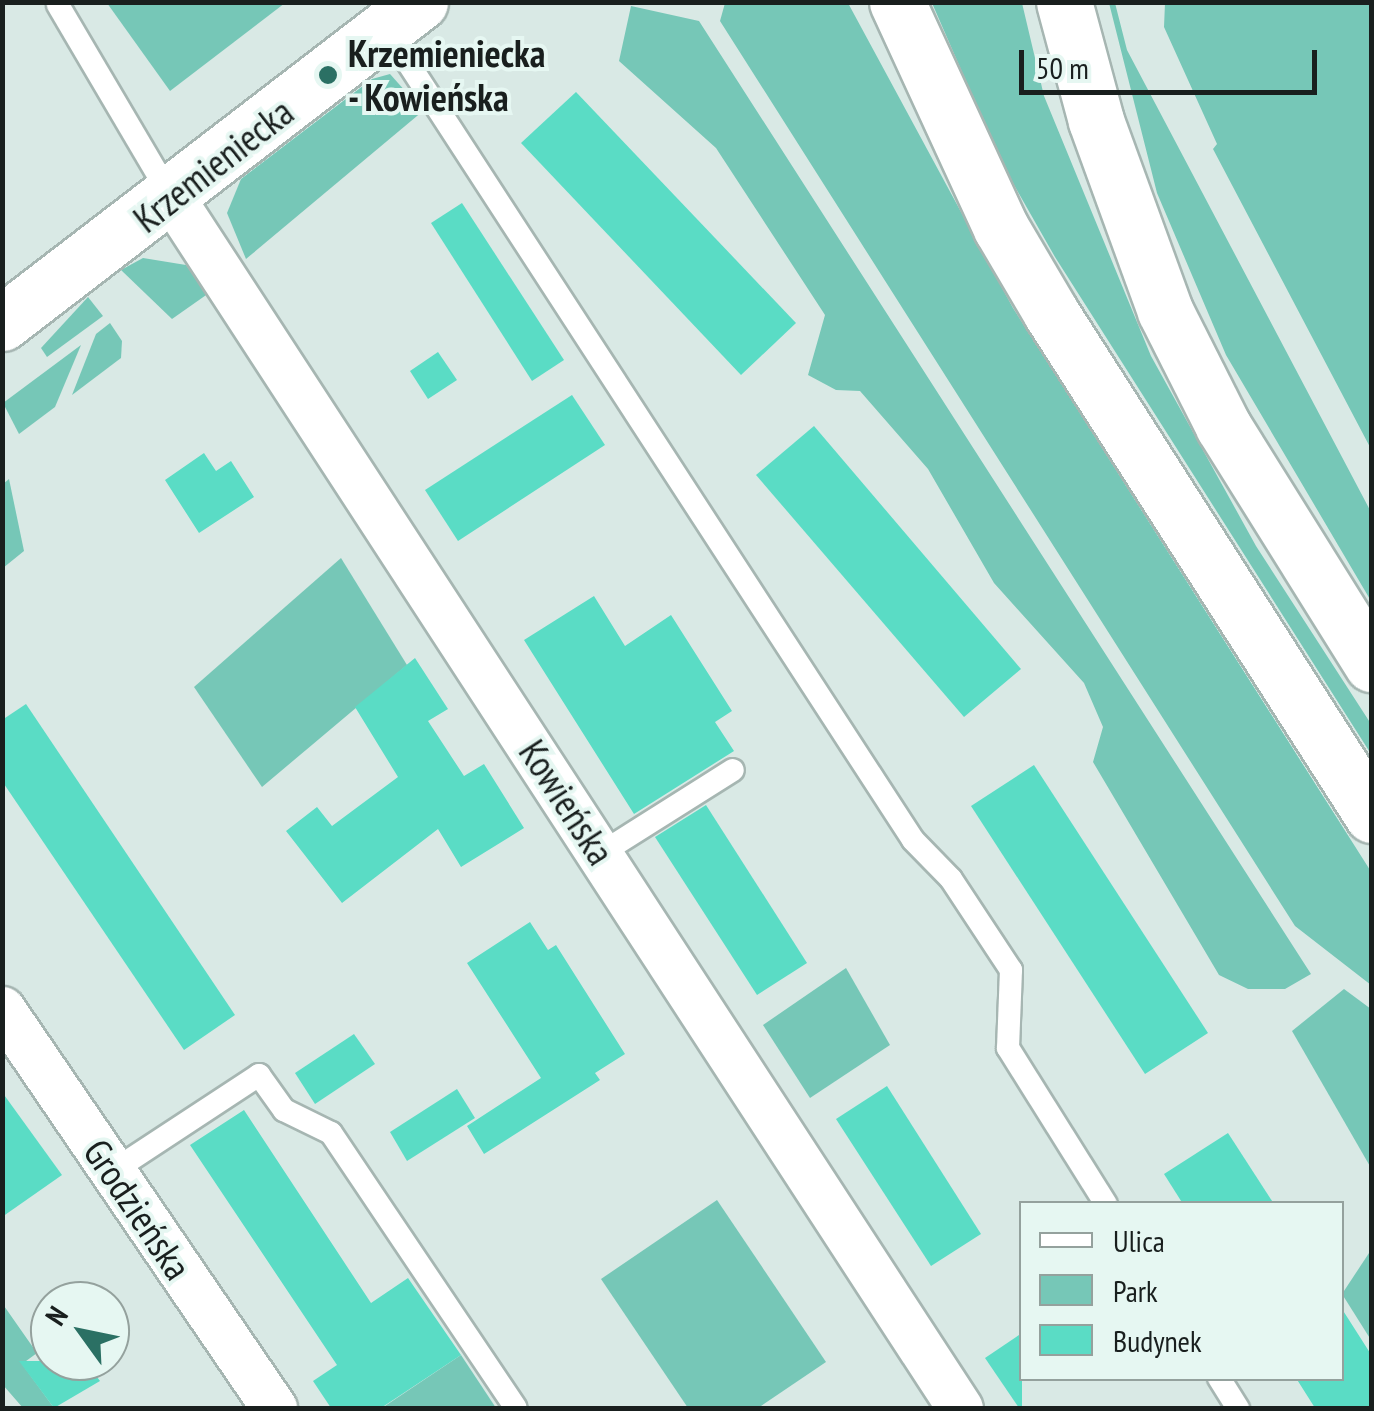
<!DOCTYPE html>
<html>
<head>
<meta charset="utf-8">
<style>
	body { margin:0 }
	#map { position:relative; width:1374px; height:1411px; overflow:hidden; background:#d9e9e5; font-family:"PT Sans Narrow",sans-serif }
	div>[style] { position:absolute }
	.green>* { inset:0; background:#76c7b7 }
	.building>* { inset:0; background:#5adcc5 }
	.roads { filter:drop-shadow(2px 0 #a6b6b2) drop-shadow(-2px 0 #a6b6b2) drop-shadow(0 2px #a6b6b2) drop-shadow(0 -2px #a6b6b2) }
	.service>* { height:22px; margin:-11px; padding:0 11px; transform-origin:11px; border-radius:11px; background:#fff }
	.minor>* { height:45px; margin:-22.5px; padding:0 22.5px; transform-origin:22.5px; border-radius:22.5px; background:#fff }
	.secondary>* { height:55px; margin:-27.5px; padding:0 27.5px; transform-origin:27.5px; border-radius:27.5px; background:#fff }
	.dots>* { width:28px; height:28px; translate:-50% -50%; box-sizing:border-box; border:5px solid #e6f7f2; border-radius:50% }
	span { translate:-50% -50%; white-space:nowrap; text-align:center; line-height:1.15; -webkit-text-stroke:8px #e6f7f2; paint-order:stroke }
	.poi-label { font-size:38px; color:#191f1e; font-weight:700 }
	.left { translate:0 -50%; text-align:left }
	.street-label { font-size:38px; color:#191f1e }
	.frame { position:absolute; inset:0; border:5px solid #191f1e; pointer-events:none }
	.legend { position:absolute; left:1019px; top:1201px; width:325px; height:180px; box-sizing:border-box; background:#e6f7f2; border:2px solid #94a19d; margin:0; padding:12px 18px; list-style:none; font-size:30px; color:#191f1e }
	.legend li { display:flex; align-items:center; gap:20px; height:50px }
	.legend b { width:50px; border:2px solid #94a19d }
	.north { position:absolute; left:30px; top:1281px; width:100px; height:100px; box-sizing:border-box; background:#e6f7f2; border:2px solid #94a19d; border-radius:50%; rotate:303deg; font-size:28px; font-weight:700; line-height:40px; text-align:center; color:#191f1e }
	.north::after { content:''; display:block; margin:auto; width:35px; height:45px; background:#2b7064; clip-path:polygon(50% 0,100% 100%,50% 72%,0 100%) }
	.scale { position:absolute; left:1019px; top:50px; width:298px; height:45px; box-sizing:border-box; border:5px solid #191f1e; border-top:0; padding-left:12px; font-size:30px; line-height:35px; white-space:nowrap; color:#191f1e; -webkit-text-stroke:8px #e6f7f2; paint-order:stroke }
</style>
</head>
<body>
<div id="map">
	<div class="green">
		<div style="clip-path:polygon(107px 3px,285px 3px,170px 91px)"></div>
		<div style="clip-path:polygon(848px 3px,1013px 308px,1370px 870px,1371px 985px,1295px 926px,720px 21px,725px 3px)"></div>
		<div style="clip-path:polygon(932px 3px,1022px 3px,1044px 96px,1151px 356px,1256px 546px,1371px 724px,1371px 754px,1055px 257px,1002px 164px)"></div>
		<div style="clip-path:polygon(1109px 3px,1115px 3px,1127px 50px,1371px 512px,1371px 601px,1226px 355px,1157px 193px)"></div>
		<div style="clip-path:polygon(1165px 3px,1371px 3px,1371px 449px,1213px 149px,1217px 144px,1164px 27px)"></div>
		<div style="clip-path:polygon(631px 6px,699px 21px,1311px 974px,1285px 989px,1248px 989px,1219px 975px,1093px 762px,1103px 727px,1084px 683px,994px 583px,928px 469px,860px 391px,836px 390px,808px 375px,825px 315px,716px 148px,619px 61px)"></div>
		<div style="clip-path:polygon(390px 74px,423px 111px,246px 259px,227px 213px,241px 179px,372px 79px)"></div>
		<div style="clip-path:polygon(143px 258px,186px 265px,209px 293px,172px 319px,121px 270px)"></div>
		<div style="clip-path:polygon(88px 297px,103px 316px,47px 357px,41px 348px)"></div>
		<div style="clip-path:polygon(110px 323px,122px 341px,121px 358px,72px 395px,96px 334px)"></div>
		<div style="clip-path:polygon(81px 345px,55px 407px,19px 434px,3px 403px)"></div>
		<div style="clip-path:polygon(9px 479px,24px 551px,3px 568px,3px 484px)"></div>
		<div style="clip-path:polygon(341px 558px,407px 665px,262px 787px,194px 687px)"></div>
		<div style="clip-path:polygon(846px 968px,890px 1045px,810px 1098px,763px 1025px)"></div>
		<div style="clip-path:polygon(1344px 989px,1371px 1009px,1371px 1168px,1292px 1031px)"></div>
		<div style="clip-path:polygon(717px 1200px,826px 1362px,758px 1408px,688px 1408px,601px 1279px)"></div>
		<div style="clip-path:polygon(1371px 1250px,1371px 1340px,1342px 1294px)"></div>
		<div style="clip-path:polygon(2px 1303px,37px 1353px,22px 1364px,54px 1408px,23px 1408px,3px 1385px)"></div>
		<div style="clip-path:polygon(461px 1355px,496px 1408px,382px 1408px)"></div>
	</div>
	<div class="building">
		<div style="clip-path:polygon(576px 92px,796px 323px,741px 375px,521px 143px)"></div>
		<div style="clip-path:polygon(462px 203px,564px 360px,532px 381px,431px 223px)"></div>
		<div style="clip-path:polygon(438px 352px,457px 380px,428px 399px,410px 371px)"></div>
		<div style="clip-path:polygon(572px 395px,605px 445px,458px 541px,425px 490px)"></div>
		<div style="clip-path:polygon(814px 426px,1021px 669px,964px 717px,756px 475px)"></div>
		<div style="clip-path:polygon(204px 453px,216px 471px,231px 461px,254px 497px,199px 533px,165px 480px)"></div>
		<div style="clip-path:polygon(594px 596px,625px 646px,671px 615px,732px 711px,715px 722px,734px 751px,634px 814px,524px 640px)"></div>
		<div style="clip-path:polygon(415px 658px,448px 709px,428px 721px,464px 776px,484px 764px,524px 828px,461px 867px,438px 829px,342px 903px,286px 831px,317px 807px,332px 826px,398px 777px,355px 707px)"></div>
		<div style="clip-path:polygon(26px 704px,235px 1015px,184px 1050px,2px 781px,2px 720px)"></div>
		<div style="clip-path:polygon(1034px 765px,1208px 1033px,1145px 1074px,971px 806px)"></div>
		<div style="clip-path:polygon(706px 805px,807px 963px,757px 995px,655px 837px)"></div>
		<div style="clip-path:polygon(530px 922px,548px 950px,556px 945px,625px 1054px,595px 1073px,600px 1080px,484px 1154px,467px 1126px,541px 1078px,467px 963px)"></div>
		<div style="clip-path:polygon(354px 1034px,375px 1064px,315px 1104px,295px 1073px)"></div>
		<div style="clip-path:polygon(887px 1086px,981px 1234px,931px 1266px,836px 1119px)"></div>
		<div style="clip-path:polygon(457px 1089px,475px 1118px,407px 1161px,390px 1132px)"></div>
		<div style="clip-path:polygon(2px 1092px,62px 1175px,2px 1217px)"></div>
		<div style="clip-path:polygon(244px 1110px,371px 1303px,408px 1278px,461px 1355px,381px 1408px,331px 1408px,313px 1381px,337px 1365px,190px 1145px)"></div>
		<div style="clip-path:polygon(1228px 1133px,1274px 1204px,1183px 1204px,1164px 1174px)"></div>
		<div style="clip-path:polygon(1342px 1309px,1372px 1356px,1372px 1408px,1315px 1408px,1296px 1378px,1342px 1378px)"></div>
		<div style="clip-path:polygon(1022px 1333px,1022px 1408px,1019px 1408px,985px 1358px)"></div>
		<div style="clip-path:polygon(19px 1361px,85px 1361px,100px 1381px,54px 1408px)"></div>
	</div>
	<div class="roads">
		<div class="service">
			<div style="left:58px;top:5px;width:221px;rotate:59.5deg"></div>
			<div style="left:386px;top:29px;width:967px;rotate:56.98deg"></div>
			<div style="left:913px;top:840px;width:54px;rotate:45.7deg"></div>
			<div style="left:951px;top:879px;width:109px;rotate:56.6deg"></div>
			<div style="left:1011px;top:970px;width:78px;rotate:92.2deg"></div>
			<div style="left:1008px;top:1048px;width:184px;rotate:57.9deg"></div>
			<div style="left:600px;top:854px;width:157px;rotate:-32.3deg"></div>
			<div style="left:113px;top:1171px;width:175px;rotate:-33.3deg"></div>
			<div style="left:259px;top:1075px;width:43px;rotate:54.5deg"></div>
			<div style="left:284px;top:1110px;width:52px;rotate:26.1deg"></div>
			<div style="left:331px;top:1133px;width:331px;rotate:56.1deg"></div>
			<div style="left:1219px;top:1378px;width:36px;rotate:58deg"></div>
		</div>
		<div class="minor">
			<div style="left:172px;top:198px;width:1444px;rotate:56.93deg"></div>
			<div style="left:2px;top:1009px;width:483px;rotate:55.7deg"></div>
		</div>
		<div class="secondary">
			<div style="left:897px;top:2px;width:249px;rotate:65.3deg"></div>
			<div style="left:1001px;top:228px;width:99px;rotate:59.5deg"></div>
			<div style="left:1051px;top:313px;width:596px;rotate:57.4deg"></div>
			<div style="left:1064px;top:2px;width:123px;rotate:74.9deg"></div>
			<div style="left:1096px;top:121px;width:202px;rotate:70deg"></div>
			<div style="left:1165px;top:311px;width:129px;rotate:63.2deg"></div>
			<div style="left:1223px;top:426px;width:281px;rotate:58deg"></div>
			<div style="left:2px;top:323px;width:527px;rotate:-37.52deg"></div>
		</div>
	</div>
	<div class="dots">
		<div style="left:328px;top:75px;background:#2b7064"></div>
	</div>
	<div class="poi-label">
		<span class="left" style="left:348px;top:75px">Krzemieniecka<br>- Kowieńska</span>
	</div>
	<div class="street-label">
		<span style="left:213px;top:165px;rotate:-38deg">Krzemieniecka</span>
		<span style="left:567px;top:802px;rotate:57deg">Kowieńska</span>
		<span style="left:138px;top:1209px;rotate:56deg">Grodzieńska</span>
	</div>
	<div class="frame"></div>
	<ul class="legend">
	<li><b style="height:12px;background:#fff"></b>Ulica</li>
	<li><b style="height:28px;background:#76c7b7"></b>Park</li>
	<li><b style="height:28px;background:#5adcc5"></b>Budynek</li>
	</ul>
	<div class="north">N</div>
	<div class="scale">50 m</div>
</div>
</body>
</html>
